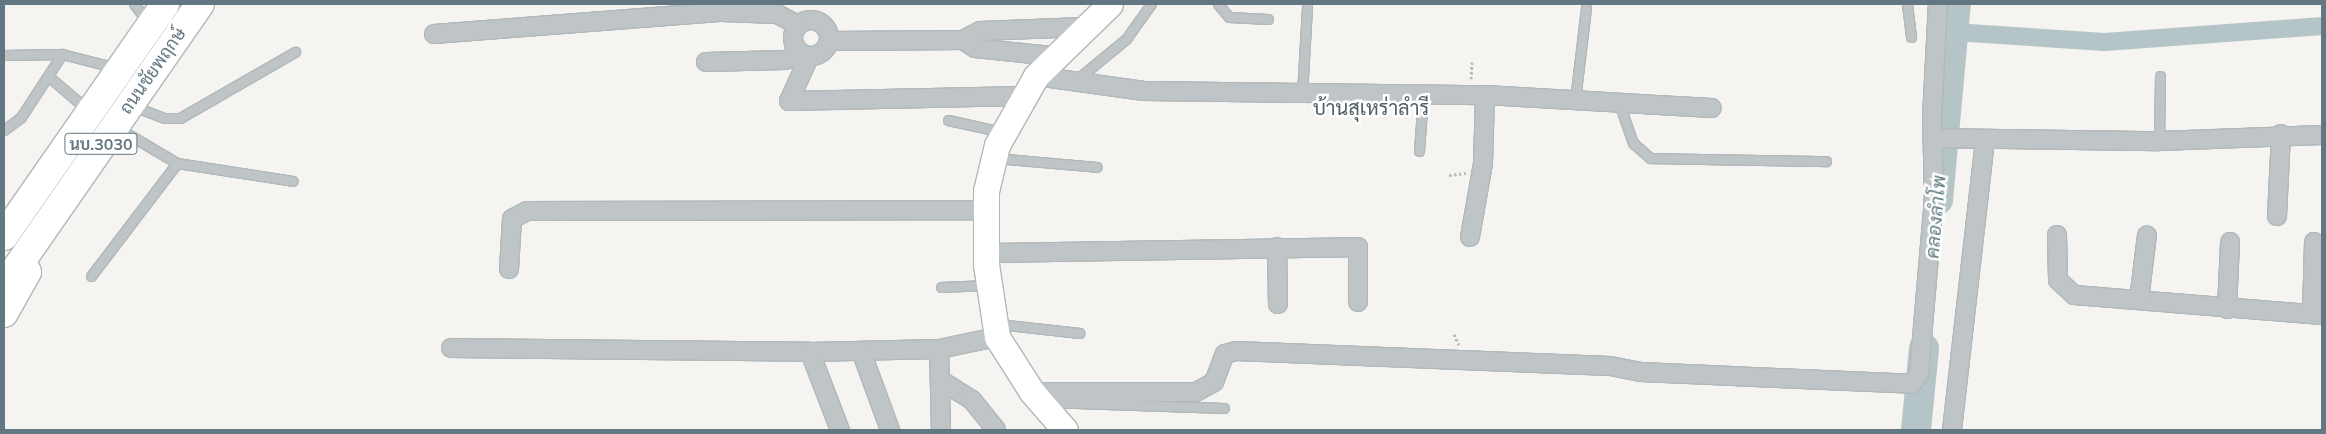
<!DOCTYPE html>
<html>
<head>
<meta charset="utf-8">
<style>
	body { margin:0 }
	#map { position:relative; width:2326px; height:434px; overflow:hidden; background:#f5f4f0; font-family:Mulish,Sarabun,sans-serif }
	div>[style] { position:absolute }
	.canal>* { height:18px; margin:-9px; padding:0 9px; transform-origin:9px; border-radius:9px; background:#b5c4c6 }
	.river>* { height:30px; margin:-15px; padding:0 15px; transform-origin:15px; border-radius:15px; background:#b5c4c6 }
	.path>* { height:3px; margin-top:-1.5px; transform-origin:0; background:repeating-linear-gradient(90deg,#b9bcbe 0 2.5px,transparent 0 5px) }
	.roads { filter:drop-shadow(1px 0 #b1b8bb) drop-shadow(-1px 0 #b1b8bb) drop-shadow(0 1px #b1b8bb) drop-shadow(0 -1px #b1b8bb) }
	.lane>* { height:9px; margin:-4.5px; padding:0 4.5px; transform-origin:4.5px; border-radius:4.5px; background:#bfc4c6 }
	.street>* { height:18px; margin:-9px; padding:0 9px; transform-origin:9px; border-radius:9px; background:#bfc4c6 }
	.street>.ring { margin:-9px; padding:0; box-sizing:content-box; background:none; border:18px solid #bfc4c6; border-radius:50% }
	.secondary>* { height:25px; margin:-12.5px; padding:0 12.5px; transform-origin:12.5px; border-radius:12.5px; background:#fff }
	.primary>* { height:28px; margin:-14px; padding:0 14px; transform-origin:14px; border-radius:14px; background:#fff }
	span { translate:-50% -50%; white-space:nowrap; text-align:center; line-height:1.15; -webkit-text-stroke:5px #fff; paint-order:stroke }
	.shield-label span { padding:1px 4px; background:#fff; border:1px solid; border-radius:4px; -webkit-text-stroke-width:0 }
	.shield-label { font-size:16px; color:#637782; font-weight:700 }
	.street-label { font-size:18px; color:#637782 }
	.water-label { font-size:19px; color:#5f7a7f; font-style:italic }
	.quarter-label { font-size:20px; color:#515f67 }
	.frame { position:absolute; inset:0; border:5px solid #637782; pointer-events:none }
</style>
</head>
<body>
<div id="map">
	<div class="canal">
		<div style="left:1954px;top:32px;width:151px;rotate:3.8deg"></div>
		<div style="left:2105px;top:42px;width:218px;rotate:-4.2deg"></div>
	</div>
	<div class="river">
		<div style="left:1938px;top:200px;width:197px;rotate:-84.8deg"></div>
		<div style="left:1916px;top:430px;width:82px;rotate:-84.4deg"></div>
	</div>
	<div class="path">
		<div style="left:1471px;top:79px;width:17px;rotate:-87deg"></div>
		<div style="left:1449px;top:175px;width:17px;rotate:-7deg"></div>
		<div style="left:1454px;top:334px;width:12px;rotate:66deg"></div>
	</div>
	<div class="roads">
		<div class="lane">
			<div style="left:134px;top:4px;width:24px;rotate:52deg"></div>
			<div style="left:1218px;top:4px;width:17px;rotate:50deg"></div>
			<div style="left:1229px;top:17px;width:39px;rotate:3deg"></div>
			<div style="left:1907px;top:4px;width:33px;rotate:83deg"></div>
			<div style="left:4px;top:55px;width:58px;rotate:-1deg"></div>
			<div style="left:62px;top:54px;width:57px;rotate:14.3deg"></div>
			<div style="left:48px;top:76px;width:52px;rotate:40.4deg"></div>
			<div style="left:1075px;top:81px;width:66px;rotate:-39.5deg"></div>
			<div style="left:1126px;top:39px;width:43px;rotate:-54.5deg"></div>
			<div style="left:1302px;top:94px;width:87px;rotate:-86.7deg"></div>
			<div style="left:1575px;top:100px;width:93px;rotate:-83.2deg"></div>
			<div style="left:1619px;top:103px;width:42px;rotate:70.7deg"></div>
			<div style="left:1633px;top:143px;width:23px;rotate:41deg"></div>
			<div style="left:1650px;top:158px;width:176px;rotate:1deg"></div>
			<div style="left:133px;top:106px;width:33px;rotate:21deg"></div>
			<div style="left:164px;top:118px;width:16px"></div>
			<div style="left:180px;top:118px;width:133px;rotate:-29.9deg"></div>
			<div style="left:948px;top:120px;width:55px;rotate:12.5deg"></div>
			<div style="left:116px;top:127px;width:71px;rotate:30.5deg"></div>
			<div style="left:177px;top:163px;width:117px;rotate:8.8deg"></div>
			<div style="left:4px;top:130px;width:21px;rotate:-37deg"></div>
			<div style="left:21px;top:117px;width:75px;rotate:-56.9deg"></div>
			<div style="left:2159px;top:141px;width:65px;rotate:-89.1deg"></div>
			<div style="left:1419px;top:151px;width:56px;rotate:-85.9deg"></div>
			<div style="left:995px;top:158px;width:102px;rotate:5deg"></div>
			<div style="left:91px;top:276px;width:142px;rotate:-52.7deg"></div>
			<div style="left:941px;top:287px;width:47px;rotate:-2.4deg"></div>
			<div style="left:998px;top:324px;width:82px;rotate:6.3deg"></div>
			<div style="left:1046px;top:402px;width:178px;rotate:1.9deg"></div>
		</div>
		<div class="street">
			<div class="ring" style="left:793px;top:20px;width:18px;height:18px"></div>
			<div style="left:434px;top:34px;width:289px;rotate:-4.4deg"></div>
			<div style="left:722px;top:12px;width:55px;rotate:2.1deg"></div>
			<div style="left:777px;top:14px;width:24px;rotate:28deg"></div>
			<div style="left:829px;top:41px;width:134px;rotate:-0.4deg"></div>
			<div style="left:1052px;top:56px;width:77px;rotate:-174.1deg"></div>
			<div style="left:975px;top:48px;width:14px;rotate:-146deg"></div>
			<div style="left:963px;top:40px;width:19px;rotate:-28deg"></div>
			<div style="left:980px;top:31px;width:104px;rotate:-2.2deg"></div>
			<div style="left:809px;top:57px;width:48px;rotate:114.4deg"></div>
			<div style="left:789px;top:101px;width:234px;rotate:-1.2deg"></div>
			<div style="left:706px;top:62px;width:79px;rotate:-1.5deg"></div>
			<div style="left:785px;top:60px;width:18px;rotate:-16deg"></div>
			<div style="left:1036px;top:76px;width:109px;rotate:7.9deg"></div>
			<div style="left:1144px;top:91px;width:341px;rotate:0.7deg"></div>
			<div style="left:1485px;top:95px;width:227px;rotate:3.3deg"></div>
			<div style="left:1932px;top:138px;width:227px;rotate:0.8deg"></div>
			<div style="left:2159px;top:141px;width:163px;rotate:-2.1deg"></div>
			<div style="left:2277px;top:216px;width:82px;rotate:-87.2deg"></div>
			<div style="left:2057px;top:235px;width:45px;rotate:88.7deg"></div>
			<div style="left:2058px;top:280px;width:22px;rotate:43deg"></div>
			<div style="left:2074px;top:295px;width:249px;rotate:4.6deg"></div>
			<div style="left:1470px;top:237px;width:75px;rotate:-80deg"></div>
			<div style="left:1483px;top:163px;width:68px;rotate:-88.3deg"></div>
			<div style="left:1277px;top:247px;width:57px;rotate:89deg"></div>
			<div style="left:986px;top:253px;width:372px;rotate:-0.9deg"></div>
			<div style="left:1358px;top:247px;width:55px;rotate:90deg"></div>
			<div style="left:509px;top:269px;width:50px;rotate:-86.6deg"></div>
			<div style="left:512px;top:219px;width:17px;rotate:-28deg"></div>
			<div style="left:527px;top:211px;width:458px;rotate:-0.1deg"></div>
			<div style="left:2139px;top:300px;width:65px;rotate:-83deg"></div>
			<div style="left:2227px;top:309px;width:67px;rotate:-87.4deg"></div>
			<div style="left:2312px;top:314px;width:72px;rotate:-88.4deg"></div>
			<div style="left:451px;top:348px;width:359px;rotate:0.6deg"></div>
			<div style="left:810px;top:352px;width:129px;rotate:-1.3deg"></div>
			<div style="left:939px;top:349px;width:59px;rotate:-11.7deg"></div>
			<div style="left:939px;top:349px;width:81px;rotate:88.6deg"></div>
			<div style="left:861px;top:351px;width:84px;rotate:69.8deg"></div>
			<div style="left:810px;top:352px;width:84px;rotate:69deg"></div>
			<div style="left:940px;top:380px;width:38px;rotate:32deg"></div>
			<div style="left:972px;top:400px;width:38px;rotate:51deg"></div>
			<div style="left:1032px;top:392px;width:164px"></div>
			<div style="left:1196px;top:392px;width:21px;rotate:-29deg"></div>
			<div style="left:1214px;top:382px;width:30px;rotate:-69deg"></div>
			<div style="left:1225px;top:354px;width:11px;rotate:-15deg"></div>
			<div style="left:1236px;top:351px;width:374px;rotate:2.3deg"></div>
			<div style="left:1610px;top:366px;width:32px;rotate:11deg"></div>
			<div style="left:1641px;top:372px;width:271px;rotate:2.5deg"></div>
			<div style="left:1912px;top:384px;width:13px;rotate:-58deg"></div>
			<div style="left:1919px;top:373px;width:176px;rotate:-85.1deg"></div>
			<div style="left:1934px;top:198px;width:81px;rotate:-91.4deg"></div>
			<div style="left:1932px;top:117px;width:113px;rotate:-87deg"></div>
			<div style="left:1952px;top:430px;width:292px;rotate:-83.5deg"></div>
		</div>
		<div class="secondary">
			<div style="left:1065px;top:430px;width:50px;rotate:-131deg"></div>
			<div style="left:1032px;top:392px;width:65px;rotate:-122.5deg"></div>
			<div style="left:997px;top:337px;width:74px;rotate:-98.6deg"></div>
			<div style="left:986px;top:264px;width:73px;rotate:-90deg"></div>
			<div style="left:986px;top:191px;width:47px;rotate:-76.6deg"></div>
			<div style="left:997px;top:145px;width:79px;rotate:-60.5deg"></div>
			<div style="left:1036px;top:76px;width:103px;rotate:-44.2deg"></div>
		</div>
		<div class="primary">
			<div style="left:4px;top:236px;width:282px;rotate:-55.2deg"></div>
			<div style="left:4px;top:286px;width:343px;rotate:-55.2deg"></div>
			<div style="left:4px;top:313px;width:47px;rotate:-60.7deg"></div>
		</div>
	</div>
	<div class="shield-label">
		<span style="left:101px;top:144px">นบ.3030</span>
	</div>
	<div class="street-label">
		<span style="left:153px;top:71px;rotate:-55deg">ถนนชัยพฤกษ์</span>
	</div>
	<div class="water-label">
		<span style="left:1936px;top:217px;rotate:-85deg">คลองลำโพ</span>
	</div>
	<div class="quarter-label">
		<span style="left:1371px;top:107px">บ้านสุเหร่าลำรี</span>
	</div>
	<div class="frame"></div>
</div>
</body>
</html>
